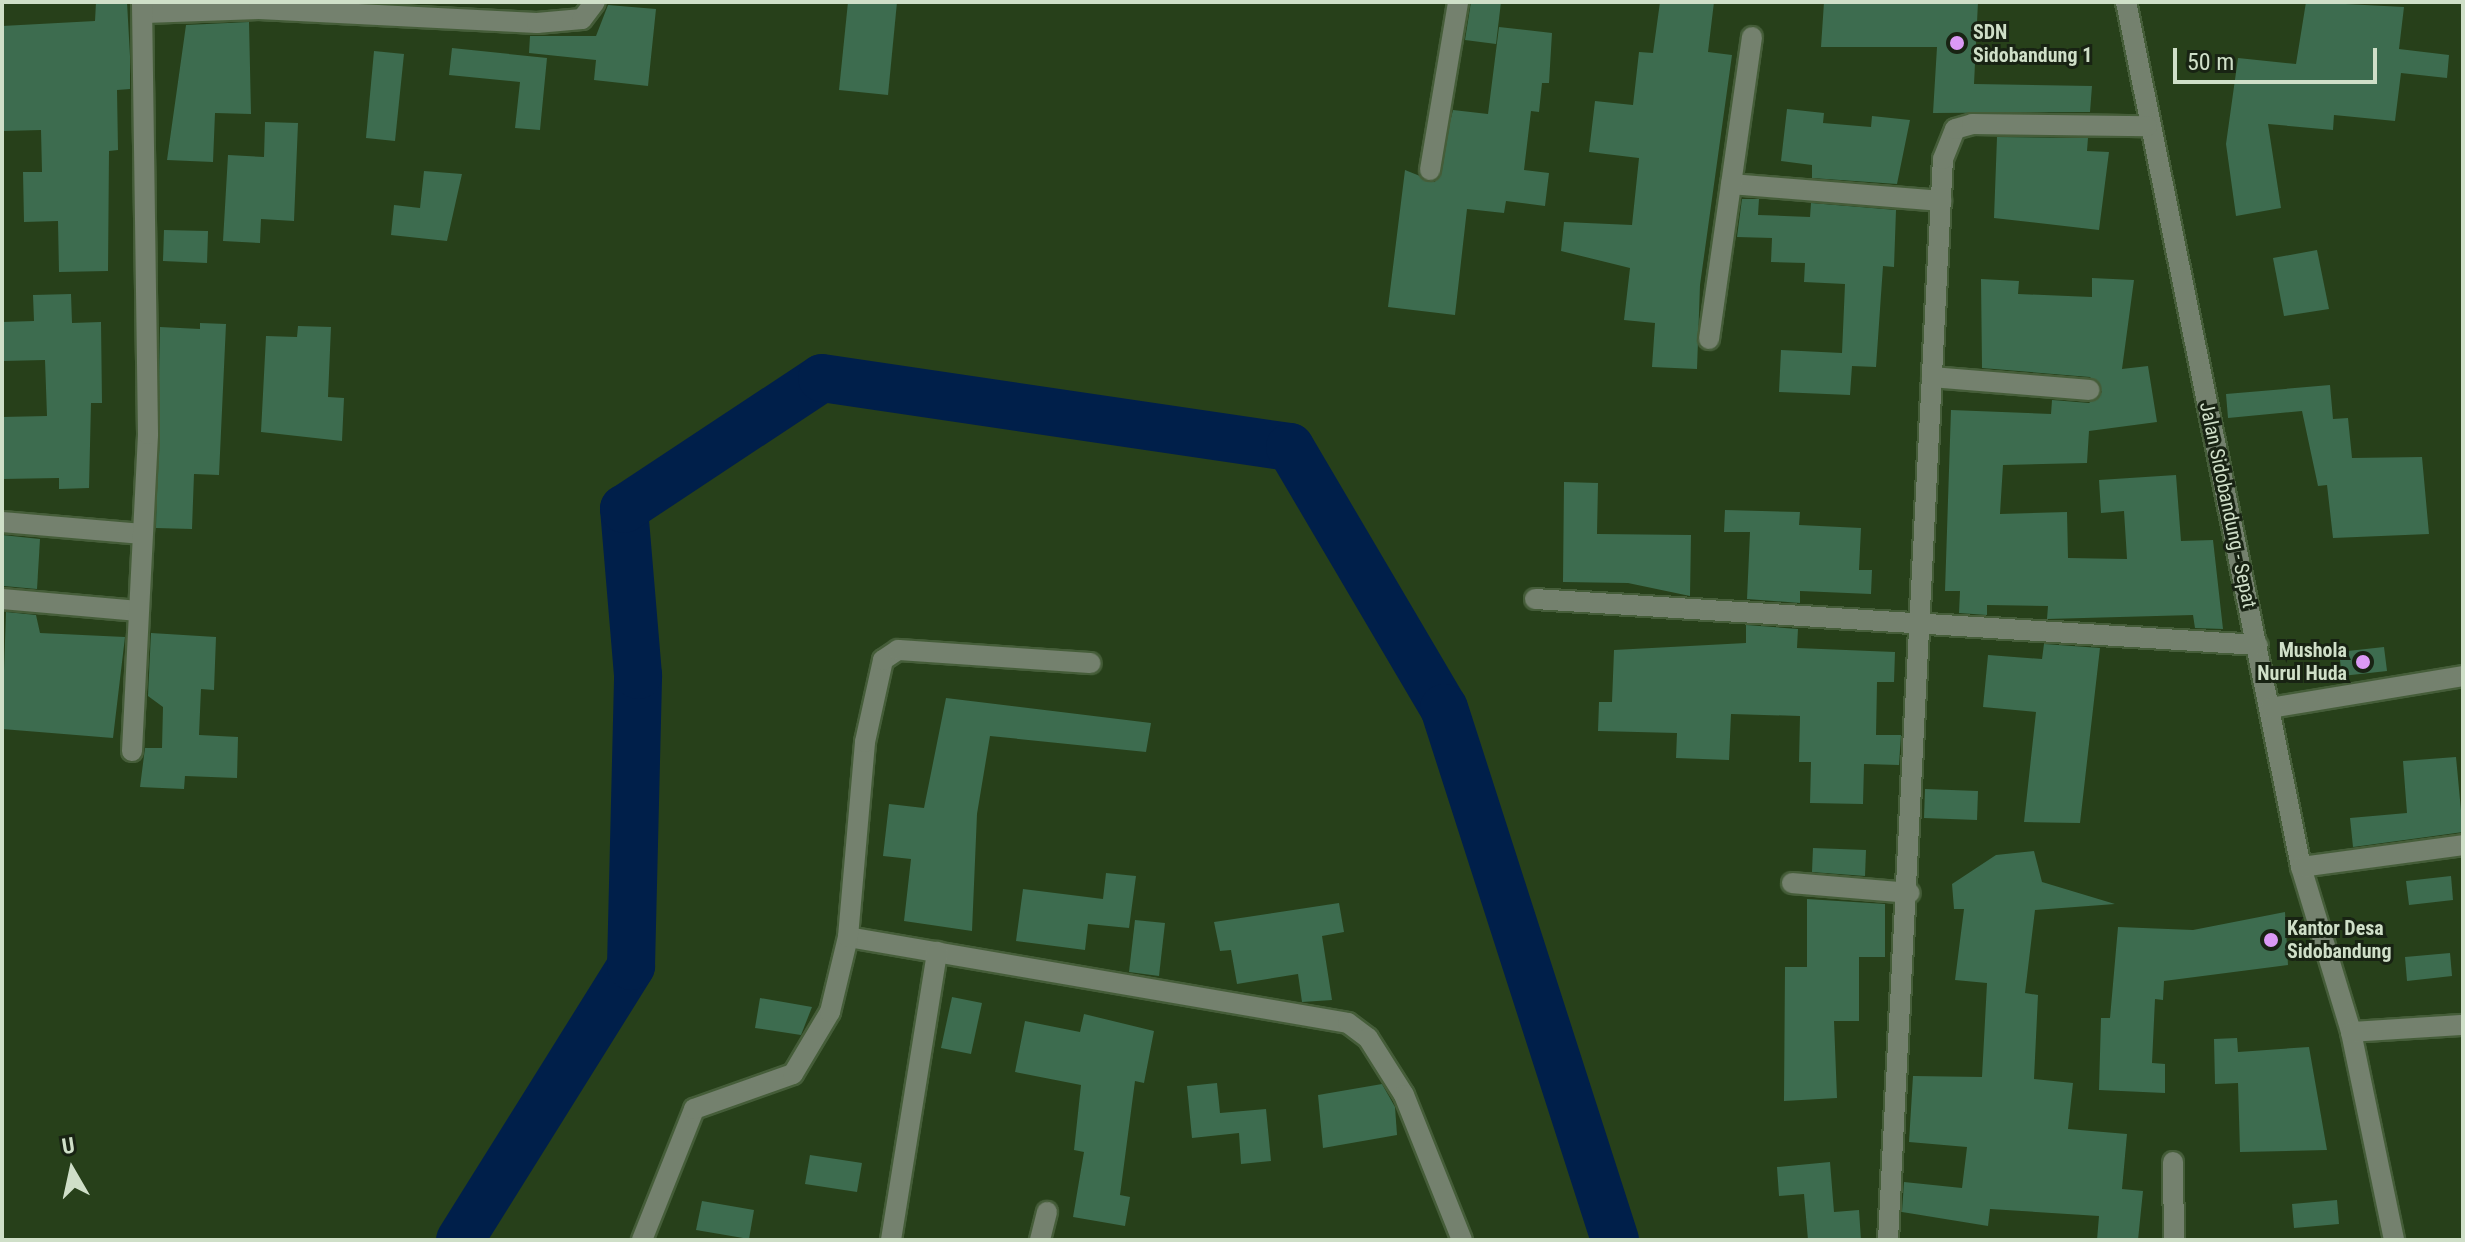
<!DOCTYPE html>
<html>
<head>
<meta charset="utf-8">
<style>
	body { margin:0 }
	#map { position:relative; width:2465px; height:1242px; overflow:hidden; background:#27401a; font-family:"Roboto Condensed",sans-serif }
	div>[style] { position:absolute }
	.river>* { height:48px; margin:-24px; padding:0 24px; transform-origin:24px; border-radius:24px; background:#001f4a }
	.building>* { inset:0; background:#3d6c4f }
	.roads { filter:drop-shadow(2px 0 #455d39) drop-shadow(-2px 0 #455d39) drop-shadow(0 2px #455d39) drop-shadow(0 -2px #455d39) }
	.minor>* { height:20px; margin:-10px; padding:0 10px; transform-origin:10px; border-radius:10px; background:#74816e }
	.dots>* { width:22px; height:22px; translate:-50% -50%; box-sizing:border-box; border:4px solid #182313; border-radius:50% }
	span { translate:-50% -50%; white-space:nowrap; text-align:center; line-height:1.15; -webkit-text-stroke:6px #182313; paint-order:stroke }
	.poi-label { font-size:20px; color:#cfdfc8; font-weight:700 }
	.left { translate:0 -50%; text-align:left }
	.right { translate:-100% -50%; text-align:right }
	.street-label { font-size:20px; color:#cfdfc8 }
	.frame { position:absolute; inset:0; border:4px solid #cfdfc8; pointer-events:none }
	.north { position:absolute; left:32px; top:1130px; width:80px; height:80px; -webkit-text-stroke:6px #182313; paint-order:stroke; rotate:351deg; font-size:22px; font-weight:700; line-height:32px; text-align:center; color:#cfdfc8 }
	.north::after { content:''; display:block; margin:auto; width:28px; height:36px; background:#cfdfc8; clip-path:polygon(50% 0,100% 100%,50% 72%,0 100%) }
	.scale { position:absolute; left:2173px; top:48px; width:204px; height:36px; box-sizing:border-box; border:4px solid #cfdfc8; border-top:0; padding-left:10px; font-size:24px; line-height:28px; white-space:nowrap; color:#cfdfc8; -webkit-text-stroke:6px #182313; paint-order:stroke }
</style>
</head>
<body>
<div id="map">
	<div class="river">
		<div style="left:460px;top:1240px;width:323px;rotate:-58deg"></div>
		<div style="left:631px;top:966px;width:291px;rotate:-88.6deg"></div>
		<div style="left:638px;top:675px;width:167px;rotate:-94.8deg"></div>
		<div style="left:624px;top:509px;width:237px;rotate:-33.5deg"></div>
		<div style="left:822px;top:378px;width:473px;rotate:8.4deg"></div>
		<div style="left:1290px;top:447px;width:303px;rotate:59.5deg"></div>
		<div style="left:1444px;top:708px;width:559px;rotate:72.18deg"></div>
	</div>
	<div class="building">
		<div style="clip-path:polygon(96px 2px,127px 2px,130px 56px,130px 89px,117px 90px,118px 150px,109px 151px,108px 271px,59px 272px,58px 221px,24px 222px,23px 172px,42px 172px,41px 130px,3px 131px,2px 26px,95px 21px)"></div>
		<div style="clip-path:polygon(848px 2px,897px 2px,888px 95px,839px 90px)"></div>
		<div style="clip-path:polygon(1471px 2px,1501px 2px,1496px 44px,1465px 40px)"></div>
		<div style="clip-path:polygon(1660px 2px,1714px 2px,1708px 52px,1732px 55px,1700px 285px,1697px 369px,1652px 367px,1655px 323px,1624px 320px,1630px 268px,1561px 251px,1564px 222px,1632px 225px,1639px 158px,1589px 152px,1595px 101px,1633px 105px,1639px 52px,1653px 53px)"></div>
		<div style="clip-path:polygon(1824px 2px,1978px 2px,1974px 84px,2092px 86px,2090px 112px,1933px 113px,1937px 47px,1821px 47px)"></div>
		<div style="clip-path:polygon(2306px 2px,2404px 7px,2399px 49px,2449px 55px,2447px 78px,2401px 73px,2395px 121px,2334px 115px,2333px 130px,2268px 124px,2281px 208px,2236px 216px,2226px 144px,2238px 58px,2296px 64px)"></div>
		<div style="clip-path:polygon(608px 5px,656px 9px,648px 86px,594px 80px,596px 60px,529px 53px,530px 36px,596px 36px)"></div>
		<div style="clip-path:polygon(249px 22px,251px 114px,215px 113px,213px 162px,167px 160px,186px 25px)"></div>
		<div style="clip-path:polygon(1499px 27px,1552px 33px,1549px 83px,1542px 83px,1539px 112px,1531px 111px,1524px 170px,1549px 173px,1545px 206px,1506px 201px,1504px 213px,1467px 209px,1455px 315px,1388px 307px,1405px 170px,1435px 182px,1453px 110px,1488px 114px)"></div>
		<div style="clip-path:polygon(452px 48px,547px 58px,540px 130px,515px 128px,520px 82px,449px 75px)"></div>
		<div style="clip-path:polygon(374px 51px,404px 54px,395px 141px,366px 138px)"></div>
		<div style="clip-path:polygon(1787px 109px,1824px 113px,1823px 123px,1871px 127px,1872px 116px,1910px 120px,1897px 184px,1812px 178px,1812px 165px,1781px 161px)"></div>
		<div style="clip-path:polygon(265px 122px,298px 123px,294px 221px,261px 219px,260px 243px,223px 241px,228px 155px,264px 157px)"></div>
		<div style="clip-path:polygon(1997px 137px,2088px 138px,2087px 151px,2109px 152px,2099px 230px,1994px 218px)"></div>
		<div style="clip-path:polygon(424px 171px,462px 174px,447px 241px,391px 235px,394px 205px,420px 208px)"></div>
		<div style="clip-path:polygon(1742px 199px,1759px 199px,1758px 215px,1810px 217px,1811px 203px,1896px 210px,1894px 267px,1883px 266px,1876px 367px,1852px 366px,1850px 395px,1779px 392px,1781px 350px,1842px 353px,1845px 284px,1804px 282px,1805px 263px,1771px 262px,1772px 238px,1737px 237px)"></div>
		<div style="clip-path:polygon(164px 230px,208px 231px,207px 263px,163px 261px)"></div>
		<div style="clip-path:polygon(2317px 250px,2329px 309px,2284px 316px,2273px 258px)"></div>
		<div style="clip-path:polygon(2092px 278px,2134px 280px,2122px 369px,2148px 366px,2157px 422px,2089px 431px,2087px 463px,2003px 465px,2000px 514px,2067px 512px,2068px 558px,2127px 559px,2124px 511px,2101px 513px,2099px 480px,2176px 475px,2181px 541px,2213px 540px,2223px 629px,2195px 628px,2193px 615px,2047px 619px,2048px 606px,1987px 605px,1987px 615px,1959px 613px,1960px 591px,1945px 591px,1951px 410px,2051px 414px,2052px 400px,2089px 403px,2102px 392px,2090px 377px,1982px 368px,1981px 279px,2019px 281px,2018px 294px,2092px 297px)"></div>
		<div style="clip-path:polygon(71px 294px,72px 323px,101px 322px,102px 403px,91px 403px,89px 488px,59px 489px,59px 478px,2px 479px,2px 417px,47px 416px,45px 360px,2px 361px,2px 322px,34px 321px,33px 295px)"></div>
		<div style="clip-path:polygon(200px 323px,226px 324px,219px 475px,194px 474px,192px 529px,156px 528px,160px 327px,200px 329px)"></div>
		<div style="clip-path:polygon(298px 326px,331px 327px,328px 397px,344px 398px,342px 441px,261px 432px,266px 336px,297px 337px)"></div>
		<div style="clip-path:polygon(2330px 385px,2333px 419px,2348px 418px,2352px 458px,2422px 457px,2429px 534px,2333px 538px,2327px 485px,2318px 486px,2302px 411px,2228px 418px,2226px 394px)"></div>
		<div style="clip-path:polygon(1564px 482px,1598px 483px,1597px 534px,1691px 535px,1690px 596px,1628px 583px,1563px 582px)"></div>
		<div style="clip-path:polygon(1725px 510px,1800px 512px,1799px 525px,1861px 528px,1859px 570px,1872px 570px,1871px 594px,1800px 591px,1800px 603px,1747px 599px,1750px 532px,1724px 532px)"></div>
		<div style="clip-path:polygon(2px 535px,40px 539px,37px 589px,4px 586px)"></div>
		<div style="clip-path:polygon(6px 612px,36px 615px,40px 633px,125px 637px,113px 738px,2px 729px)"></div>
		<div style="clip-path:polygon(1746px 625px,1798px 629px,1797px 648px,1895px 652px,1894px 682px,1877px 682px,1876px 735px,1901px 735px,1899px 765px,1864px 764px,1863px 804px,1810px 803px,1811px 762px,1799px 762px,1800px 716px,1731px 714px,1729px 760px,1676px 758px,1677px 733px,1598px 731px,1599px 702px,1612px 702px,1614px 650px,1746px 643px)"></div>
		<div style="clip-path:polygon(151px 633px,216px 637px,214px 690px,201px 689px,199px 735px,238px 737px,237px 778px,185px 776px,184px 789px,140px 787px,145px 748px,162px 748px,163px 707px,148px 696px)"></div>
		<div style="clip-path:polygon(2044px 644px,2100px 648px,2080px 823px,2024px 822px,2036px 712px,1983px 707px,1988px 655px,2042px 659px)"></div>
		<div style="clip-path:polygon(2384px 647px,2387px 671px,2342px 676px,2339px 652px)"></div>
		<div style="clip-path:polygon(946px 698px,1151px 723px,1146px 752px,990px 736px,977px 814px,972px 931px,904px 921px,911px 859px,883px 856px,889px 804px,924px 808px)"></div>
		<div style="clip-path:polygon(2456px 757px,2463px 832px,2353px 847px,2350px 818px,2407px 813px,2403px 761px)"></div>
		<div style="clip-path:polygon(1925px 789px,1978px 791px,1977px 820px,1924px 818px)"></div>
		<div style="clip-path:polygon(1813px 848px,1866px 850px,1865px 876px,1812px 872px)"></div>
		<div style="clip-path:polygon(2034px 851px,2042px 882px,2115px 904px,2035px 910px,2025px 993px,2038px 995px,2034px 1079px,2073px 1083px,2068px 1129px,2127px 1134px,2122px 1189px,2143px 1191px,2138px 1240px,2097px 1240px,2099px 1216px,1990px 1209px,1988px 1226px,1902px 1212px,1904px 1182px,1962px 1188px,1967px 1147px,1909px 1142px,1913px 1076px,1982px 1077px,1987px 983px,1955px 980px,1964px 909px,1954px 909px,1952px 884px,1996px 855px)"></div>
		<div style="clip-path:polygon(1106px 873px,1136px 876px,1129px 928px,1088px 924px,1085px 950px,1016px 941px,1023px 889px,1103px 899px)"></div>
		<div style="clip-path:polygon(2451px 876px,2453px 900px,2409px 905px,2406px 881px)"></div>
		<div style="clip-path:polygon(1807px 899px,1885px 904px,1885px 957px,1859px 957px,1859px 1021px,1834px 1021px,1837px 1098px,1784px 1101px,1785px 967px,1807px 967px)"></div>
		<div style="clip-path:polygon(1339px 903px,1344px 932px,1322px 936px,1332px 1000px,1302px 1002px,1298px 974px,1237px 984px,1231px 950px,1220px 951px,1214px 922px)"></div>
		<div style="clip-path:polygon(2285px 912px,2288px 965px,2164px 981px,2163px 1000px,2155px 999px,2152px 1063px,2165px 1064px,2165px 1093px,2099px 1090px,2101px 1018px,2110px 1018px,2118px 927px,2193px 930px)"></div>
		<div style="clip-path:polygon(1135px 920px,1165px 923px,1159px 976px,1129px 972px)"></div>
		<div style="clip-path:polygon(2450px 953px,2452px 976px,2407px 981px,2405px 957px)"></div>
		<div style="clip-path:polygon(952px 997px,982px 1003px,971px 1054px,941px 1048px)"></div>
		<div style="clip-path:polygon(760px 998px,812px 1007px,801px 1035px,755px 1028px)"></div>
		<div style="clip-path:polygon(1084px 1014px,1154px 1031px,1144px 1083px,1135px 1081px,1120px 1195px,1130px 1197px,1125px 1226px,1073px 1217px,1084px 1152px,1074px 1150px,1081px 1085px,1015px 1072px,1025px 1021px,1080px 1032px)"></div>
		<div style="clip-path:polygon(2237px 1038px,2238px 1052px,2309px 1047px,2327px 1150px,2240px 1152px,2238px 1083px,2215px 1084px,2214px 1039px)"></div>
		<div style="clip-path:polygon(1217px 1083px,1220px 1113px,1266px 1109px,1271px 1161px,1241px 1164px,1239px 1133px,1192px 1138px,1187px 1086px)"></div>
		<div style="clip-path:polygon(1382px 1084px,1395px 1107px,1397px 1135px,1323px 1148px,1318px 1095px)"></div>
		<div style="clip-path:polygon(810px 1155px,862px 1163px,857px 1192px,805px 1184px)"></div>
		<div style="clip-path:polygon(1830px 1162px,1834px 1212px,1859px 1210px,1861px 1240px,1808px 1240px,1804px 1194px,1779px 1196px,1777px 1167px)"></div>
		<div style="clip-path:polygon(2337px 1200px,2339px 1224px,2294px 1228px,2292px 1204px)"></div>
		<div style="clip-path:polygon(702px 1201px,754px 1210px,749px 1239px,696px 1230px)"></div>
	</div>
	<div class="roads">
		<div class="minor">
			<div style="left:2126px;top:2px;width:883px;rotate:78.56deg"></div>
			<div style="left:2301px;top:867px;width:172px;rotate:73.1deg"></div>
			<div style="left:2351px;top:1032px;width:212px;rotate:78.3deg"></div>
			<div style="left:145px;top:13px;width:114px;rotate:-2deg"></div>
			<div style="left:259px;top:9px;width:278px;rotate:2.9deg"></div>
			<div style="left:537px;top:23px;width:45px;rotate:-5.1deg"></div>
			<div style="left:582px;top:19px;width:21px;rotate:-53deg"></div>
			<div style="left:1430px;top:170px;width:170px;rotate:-80.5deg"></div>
			<div style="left:1731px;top:184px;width:211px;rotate:4.6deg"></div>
			<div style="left:1709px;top:339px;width:305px;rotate:-81.9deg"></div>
			<div style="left:1932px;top:377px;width:158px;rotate:4.7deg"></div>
			<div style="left:2px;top:522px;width:141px;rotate:4.9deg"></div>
			<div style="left:2px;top:599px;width:137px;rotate:5deg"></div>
			<div style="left:1535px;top:599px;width:724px;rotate:3.64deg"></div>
			<div style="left:2270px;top:708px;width:196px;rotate:-9.4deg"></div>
			<div style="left:132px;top:751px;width:317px;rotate:-87.1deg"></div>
			<div style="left:148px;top:434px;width:432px;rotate:-90.8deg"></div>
			<div style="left:2301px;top:867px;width:163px;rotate:-7.7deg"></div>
			<div style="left:1792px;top:883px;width:118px;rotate:4.8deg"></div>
			<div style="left:848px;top:937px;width:507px;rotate:9.76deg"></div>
			<div style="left:1348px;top:1023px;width:25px;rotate:37deg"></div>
			<div style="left:1368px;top:1038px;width:67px;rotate:57.7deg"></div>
			<div style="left:1404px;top:1095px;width:156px;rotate:68.2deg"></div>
			<div style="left:2351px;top:1032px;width:112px;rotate:-3.6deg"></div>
			<div style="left:2173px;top:1162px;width:78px;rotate:89.3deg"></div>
			<div style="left:642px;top:1240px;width:141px;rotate:-68.3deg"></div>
			<div style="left:694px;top:1109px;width:105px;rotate:-19.5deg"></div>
			<div style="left:793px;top:1074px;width:72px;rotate:-59.2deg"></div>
			<div style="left:830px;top:1012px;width:77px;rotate:-76.5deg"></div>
			<div style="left:848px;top:937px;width:196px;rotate:-85deg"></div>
			<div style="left:865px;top:742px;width:84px;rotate:-77.6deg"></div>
			<div style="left:883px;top:660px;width:18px;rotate:-34deg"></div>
			<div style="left:898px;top:650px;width:193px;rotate:3.9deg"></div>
			<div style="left:891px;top:1240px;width:292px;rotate:-80.9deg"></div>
			<div style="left:1040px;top:1240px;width:29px;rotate:-76deg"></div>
			<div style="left:1888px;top:1240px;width:1082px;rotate:-87.09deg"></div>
			<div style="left:1943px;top:159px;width:32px;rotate:-68deg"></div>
			<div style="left:1955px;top:129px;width:18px;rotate:-16deg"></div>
			<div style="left:1972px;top:124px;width:175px;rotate:0.7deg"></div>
		</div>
	</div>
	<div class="dots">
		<div style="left:1957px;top:43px;background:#db99f5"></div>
		<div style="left:2363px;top:662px;background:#db99f5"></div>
		<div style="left:2271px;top:940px;background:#db99f5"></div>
	</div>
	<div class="poi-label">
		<span class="left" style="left:1973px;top:44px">SDN<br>Sidobandung 1</span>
		<span class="right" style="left:2347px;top:662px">Mushola<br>Nurul Huda</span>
		<span class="left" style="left:2287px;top:940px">Kantor Desa<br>Sidobandung</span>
	</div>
	<div class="street-label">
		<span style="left:2228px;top:505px;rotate:78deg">Jalan Sidobandung - Sepat</span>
	</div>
	<div class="frame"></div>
	<div class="north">U</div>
	<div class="scale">50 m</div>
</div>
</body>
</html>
